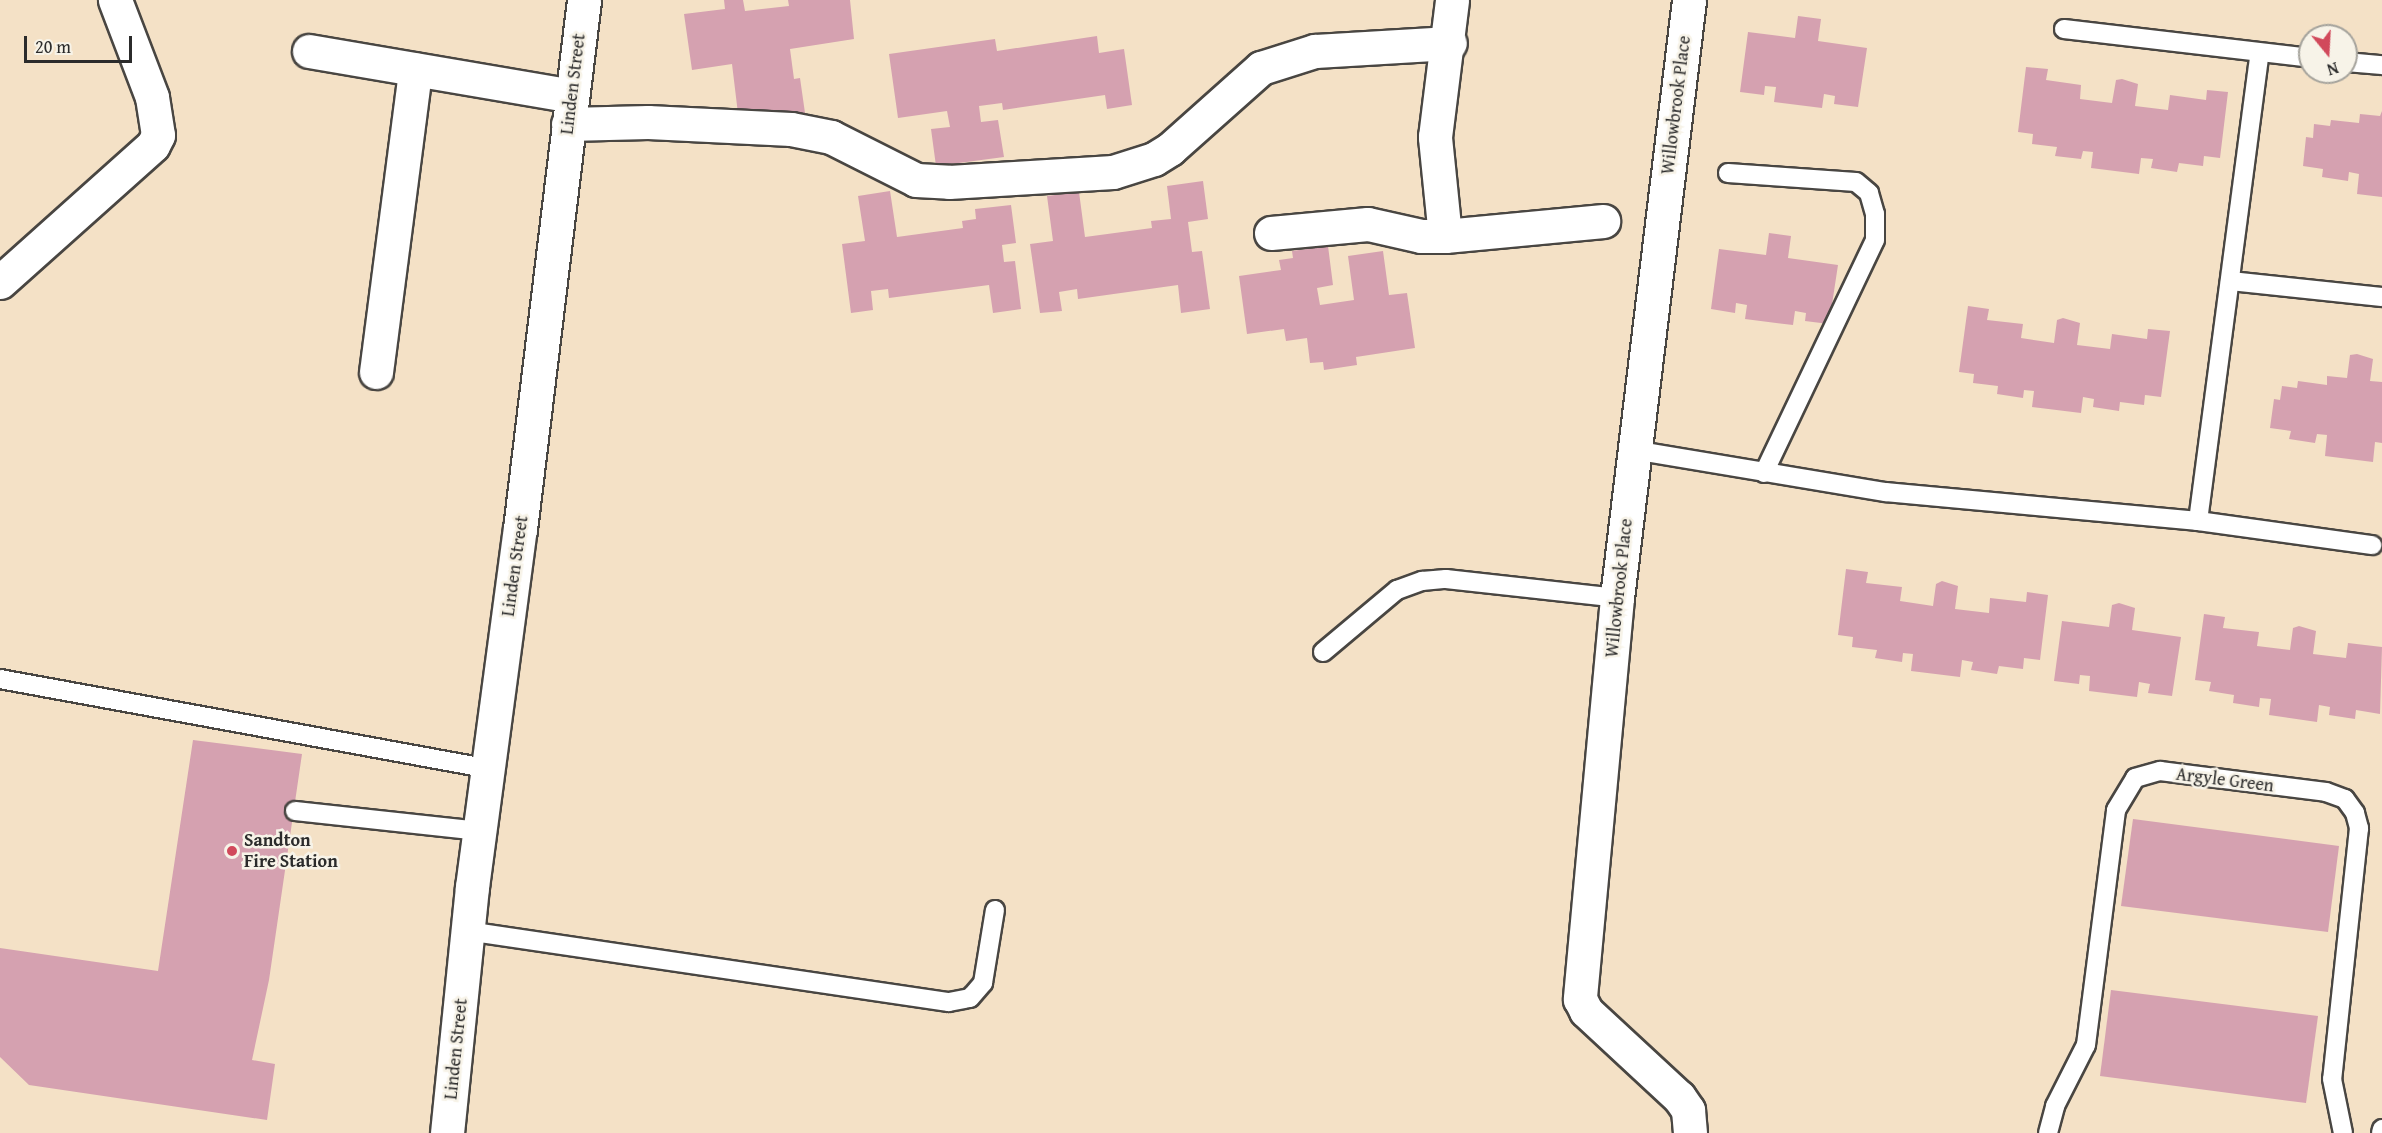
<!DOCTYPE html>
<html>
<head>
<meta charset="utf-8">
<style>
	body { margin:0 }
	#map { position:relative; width:2382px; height:1133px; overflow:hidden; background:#f4e1c6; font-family:"Gentium Book Plus",serif }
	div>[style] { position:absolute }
	.building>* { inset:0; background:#d5a1b0 }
	.roads { filter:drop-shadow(2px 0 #494642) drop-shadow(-2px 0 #494642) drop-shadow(0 2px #494642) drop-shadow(0 -2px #494642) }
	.lane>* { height:18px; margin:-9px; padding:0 9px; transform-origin:9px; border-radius:9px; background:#fff }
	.street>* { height:33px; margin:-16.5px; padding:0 16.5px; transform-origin:16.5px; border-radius:16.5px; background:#fff }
	.dots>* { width:16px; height:16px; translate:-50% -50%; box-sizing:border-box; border:3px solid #f7f3e8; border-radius:50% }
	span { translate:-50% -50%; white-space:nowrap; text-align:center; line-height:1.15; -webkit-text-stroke:5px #f7f3e8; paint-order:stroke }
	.street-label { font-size:18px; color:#2b2b2b }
	.poi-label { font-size:18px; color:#2b2b2b; font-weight:700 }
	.left { translate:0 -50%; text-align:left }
	.north { position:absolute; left:2298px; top:24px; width:60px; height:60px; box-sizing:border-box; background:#f7f3e8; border:2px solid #a5a39c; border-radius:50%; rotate:162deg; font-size:16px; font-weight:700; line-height:24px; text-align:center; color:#2b2b2b }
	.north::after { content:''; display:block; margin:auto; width:21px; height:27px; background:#d1495b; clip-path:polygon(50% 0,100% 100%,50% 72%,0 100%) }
	.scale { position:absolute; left:24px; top:36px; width:108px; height:27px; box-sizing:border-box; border:3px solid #2b2b2b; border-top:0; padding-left:8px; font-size:18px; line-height:21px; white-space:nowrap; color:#2b2b2b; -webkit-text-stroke:4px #f7f3e8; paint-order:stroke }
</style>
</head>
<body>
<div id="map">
	<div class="building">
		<div style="clip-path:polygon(724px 0,743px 0,745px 11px,789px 6px,788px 0,850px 0,854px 39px,790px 49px,794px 79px,800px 78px,805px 113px,739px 122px,732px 64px,692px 70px,684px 14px,725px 9px)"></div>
		<div style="clip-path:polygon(1798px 16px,1821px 19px,1818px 41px,1867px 48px,1858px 107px,1834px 104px,1835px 96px,1824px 94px,1822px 108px,1774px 102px,1776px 87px,1765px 86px,1764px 95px,1740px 92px,1748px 32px,1795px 38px)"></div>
		<div style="clip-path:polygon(1097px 36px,1099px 53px,1124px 49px,1132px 105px,1107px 109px,1105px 95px,1003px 110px,1002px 103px,979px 106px,981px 122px,998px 120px,1004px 157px,936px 166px,931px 129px,950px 127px,947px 111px,898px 118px,889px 54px,995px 39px,997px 51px)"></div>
		<div style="clip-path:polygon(2026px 67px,2048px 69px,2046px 80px,2081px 85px,2080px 99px,2112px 103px,2116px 80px,2122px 79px,2138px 84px,2135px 106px,2168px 110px,2170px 95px,2206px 100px,2207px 90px,2228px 92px,2220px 158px,2204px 156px,2203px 166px,2179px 163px,2177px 172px,2151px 168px,2153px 159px,2141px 158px,2139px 174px,2091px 168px,2093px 152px,2083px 151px,2081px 159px,2055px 156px,2057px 147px,2032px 144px,2033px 134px,2018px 132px)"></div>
		<div style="clip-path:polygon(2382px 111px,2382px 197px,2357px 194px,2359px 174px,2349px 172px,2348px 181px,2322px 177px,2323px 169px,2303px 166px,2306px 137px,2313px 138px,2314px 124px,2330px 126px,2331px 120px,2359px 123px,2360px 114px,2380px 116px)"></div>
		<div style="clip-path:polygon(1203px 181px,1208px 219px,1188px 222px,1192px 252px,1202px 251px,1210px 309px,1181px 313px,1178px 285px,1078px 299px,1077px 289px,1059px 292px,1062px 311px,1040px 313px,1030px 244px,1053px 241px,1047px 196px,1079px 192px,1085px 237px,1152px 228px,1151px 221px,1171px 219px,1167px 186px)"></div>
		<div style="clip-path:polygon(890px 191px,897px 237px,963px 228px,962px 221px,976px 219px,975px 209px,1011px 205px,1016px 243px,1002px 245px,1004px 262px,1015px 261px,1021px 309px,993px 313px,989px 285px,889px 298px,888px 289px,871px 291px,873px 310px,851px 313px,842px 244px,865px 241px,858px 196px)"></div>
		<div style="clip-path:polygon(1769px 233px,1791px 236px,1788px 258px,1838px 265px,1829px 324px,1805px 321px,1806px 313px,1795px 311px,1793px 325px,1745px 319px,1747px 305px,1736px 303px,1735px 313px,1711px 309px,1719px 249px,1766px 255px)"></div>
		<div style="clip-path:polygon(1328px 246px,1333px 285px,1317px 288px,1320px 305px,1354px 300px,1348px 256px,1383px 251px,1389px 295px,1407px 293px,1415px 348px,1356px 357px,1357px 365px,1324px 370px,1323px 362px,1310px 363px,1307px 338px,1286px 341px,1284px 329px,1247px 334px,1239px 276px,1281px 270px,1279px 260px,1293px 258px,1292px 251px)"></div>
		<div style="clip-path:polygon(1968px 306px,1989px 309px,1987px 320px,2023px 324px,2021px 338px,2054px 343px,2057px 320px,2063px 318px,2080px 323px,2077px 345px,2110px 349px,2112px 334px,2147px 339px,2148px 329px,2170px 331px,2161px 397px,2145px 395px,2144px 405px,2120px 402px,2119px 411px,2093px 407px,2094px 399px,2083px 397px,2081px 413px,2032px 407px,2034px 391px,2024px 390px,2023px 398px,1997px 394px,1998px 386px,1973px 383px,1974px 374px,1959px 372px)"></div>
		<div style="clip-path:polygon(2357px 354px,2373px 359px,2370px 381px,2382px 382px,2382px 443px,2375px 442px,2373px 462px,2325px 456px,2327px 435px,2317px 434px,2315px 443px,2289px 439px,2291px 431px,2270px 428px,2274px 399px,2280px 400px,2282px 386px,2297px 388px,2298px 381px,2327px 385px,2327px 376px,2347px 378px,2350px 355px)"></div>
		<div style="clip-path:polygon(1846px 569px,1868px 572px,1866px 583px,1902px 587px,1900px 601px,1933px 606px,1936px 584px,1942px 581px,1958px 586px,1955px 609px,1989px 613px,1990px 598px,2026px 602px,2027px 592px,2048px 595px,2040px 660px,2024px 658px,2023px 669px,1999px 666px,1997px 674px,1971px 670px,1973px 662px,1962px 660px,1960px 677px,1911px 671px,1913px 654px,1903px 653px,1902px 662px,1875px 658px,1877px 650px,1852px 647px,1853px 637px,1838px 635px)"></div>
		<div style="clip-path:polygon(2119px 603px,2135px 608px,2132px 630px,2181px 637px,2172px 696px,2148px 693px,2150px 684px,2139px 682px,2137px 697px,2089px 691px,2090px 676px,2080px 675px,2079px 684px,2054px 681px,2062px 621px,2109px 627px,2112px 605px)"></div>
		<div style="clip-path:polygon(2204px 614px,2225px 617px,2223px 628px,2259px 632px,2257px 646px,2290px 650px,2293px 628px,2299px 626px,2316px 631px,2313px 654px,2346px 658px,2348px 643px,2382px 647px,2380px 714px,2356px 710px,2355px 719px,2329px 715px,2330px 707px,2319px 705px,2317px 722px,2269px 715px,2271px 699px,2260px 698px,2259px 707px,2233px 703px,2234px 695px,2209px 691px,2211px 682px,2195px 680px)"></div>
		<div style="clip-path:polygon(193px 740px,302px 754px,269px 980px,252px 1060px,275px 1064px,267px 1120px,29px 1085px,0 1057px,0 948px,158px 971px)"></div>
		<div style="clip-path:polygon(2133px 819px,2339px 846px,2328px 932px,2121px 906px)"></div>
		<div style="clip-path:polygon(2111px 990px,2318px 1016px,2306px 1103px,2100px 1076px)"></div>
	</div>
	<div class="roads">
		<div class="lane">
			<div style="left:2064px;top:29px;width:248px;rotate:6.7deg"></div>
			<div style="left:2346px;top:62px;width:36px;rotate:5deg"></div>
			<div style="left:1728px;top:173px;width:128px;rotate:4deg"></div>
			<div style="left:1856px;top:182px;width:17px;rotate:40deg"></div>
			<div style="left:1869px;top:193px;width:22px;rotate:74deg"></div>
			<div style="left:1875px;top:214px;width:26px;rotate:90deg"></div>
			<div style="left:1875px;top:240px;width:258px;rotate:115.5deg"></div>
			<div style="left:2230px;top:281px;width:153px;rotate:6deg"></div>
			<div style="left:1634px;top:450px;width:255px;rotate:9.5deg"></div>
			<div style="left:1886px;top:492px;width:313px;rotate:5.3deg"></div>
			<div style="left:2198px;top:521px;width:176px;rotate:7.9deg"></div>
			<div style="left:2198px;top:521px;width:472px;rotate:-82.5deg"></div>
			<div style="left:1323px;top:652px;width:97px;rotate:-40deg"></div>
			<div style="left:1397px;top:590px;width:27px;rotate:-20deg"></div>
			<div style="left:1422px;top:581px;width:24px;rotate:-5deg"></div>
			<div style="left:1446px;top:579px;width:172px;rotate:6.3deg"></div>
			<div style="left:0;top:679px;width:495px;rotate:10.4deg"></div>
			<div style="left:295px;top:811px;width:186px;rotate:6.2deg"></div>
			<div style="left:467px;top:931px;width:487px;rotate:8.4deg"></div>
			<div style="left:949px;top:1002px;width:21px;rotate:-11deg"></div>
			<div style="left:970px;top:998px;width:20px;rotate:-49deg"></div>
			<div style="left:983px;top:983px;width:74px;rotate:-80.7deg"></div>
			<div style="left:2048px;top:1133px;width:28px;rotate:-75deg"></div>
			<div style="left:2055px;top:1106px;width:68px;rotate:-63.1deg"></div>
			<div style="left:2086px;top:1045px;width:237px;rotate:-82.7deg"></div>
			<div style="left:2116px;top:810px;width:37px;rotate:-59deg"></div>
			<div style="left:2135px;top:778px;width:26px;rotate:-16deg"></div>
			<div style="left:2160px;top:771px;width:167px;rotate:7.2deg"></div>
			<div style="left:2326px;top:792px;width:20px;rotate:20deg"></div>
			<div style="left:2345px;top:799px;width:17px;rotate:54deg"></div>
			<div style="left:2355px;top:813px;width:16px;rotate:75deg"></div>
			<div style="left:2359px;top:828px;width:252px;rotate:96.1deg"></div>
			<div style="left:2332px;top:1079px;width:55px;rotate:78.5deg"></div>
			<div style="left:2381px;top:1133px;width:4px;rotate:-76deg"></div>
		</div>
		<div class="street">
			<div style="left:1689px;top:0;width:602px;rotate:96.87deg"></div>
			<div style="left:1617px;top:598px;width:403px;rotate:95.3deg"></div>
			<div style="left:1580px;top:999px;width:13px;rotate:63deg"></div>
			<div style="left:1586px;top:1011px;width:127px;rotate:42.8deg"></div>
			<div style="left:1679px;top:1097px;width:16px;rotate:55deg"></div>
			<div style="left:1688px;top:1110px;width:23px;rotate:85deg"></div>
			<div style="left:309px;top:51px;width:266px;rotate:9.7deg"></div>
			<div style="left:568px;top:124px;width:80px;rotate:-1.4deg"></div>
			<div style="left:648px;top:122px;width:143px;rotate:2.8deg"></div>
			<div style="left:791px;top:129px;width:41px;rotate:11.3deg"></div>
			<div style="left:831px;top:137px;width:95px;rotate:26.8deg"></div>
			<div style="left:916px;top:180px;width:33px;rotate:3deg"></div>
			<div style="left:949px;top:182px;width:164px;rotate:-3.5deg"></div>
			<div style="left:1113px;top:172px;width:43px;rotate:-17.6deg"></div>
			<div style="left:1154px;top:159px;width:19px;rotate:-32deg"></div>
			<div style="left:1170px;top:149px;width:122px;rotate:-41.7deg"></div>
			<div style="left:1261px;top:68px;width:57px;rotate:-17.5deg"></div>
			<div style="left:1315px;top:51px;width:135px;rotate:-3.4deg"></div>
			<div style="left:1271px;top:233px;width:97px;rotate:-5.3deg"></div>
			<div style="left:1368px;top:224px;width:54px;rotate:12.8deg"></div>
			<div style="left:1421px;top:236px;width:24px"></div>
			<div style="left:1445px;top:236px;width:159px;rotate:-5.4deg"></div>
			<div style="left:1445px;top:236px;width:100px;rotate:-95.8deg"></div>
			<div style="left:1435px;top:137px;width:138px;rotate:-82.9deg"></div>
			<div style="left:0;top:282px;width:205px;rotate:-41.8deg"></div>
			<div style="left:153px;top:145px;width:11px;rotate:-63deg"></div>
			<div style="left:158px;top:135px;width:38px;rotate:-99deg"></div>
			<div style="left:152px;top:97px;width:104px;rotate:-110.9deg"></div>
			<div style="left:376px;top:372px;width:305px;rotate:-82.6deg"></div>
			<div style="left:447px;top:1133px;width:247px;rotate:-84.2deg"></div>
			<div style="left:472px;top:887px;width:361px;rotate:-82.4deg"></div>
			<div style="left:520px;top:529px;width:533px;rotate:-83.1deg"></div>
		</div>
	</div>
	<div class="dots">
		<div style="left:232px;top:851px;background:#d1495b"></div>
	</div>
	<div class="street-label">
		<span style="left:573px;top:84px;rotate:-83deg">Linden Street</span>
		<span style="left:1676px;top:105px;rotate:-83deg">Willowbrook Place</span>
		<span style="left:515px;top:566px;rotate:-82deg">Linden Street</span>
		<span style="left:1619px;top:588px;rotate:-84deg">Willowbrook Place</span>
		<span style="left:2225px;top:780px;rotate:7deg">Argyle Green</span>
		<span style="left:456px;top:1049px;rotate:-84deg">Linden Street</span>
	</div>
	<div class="poi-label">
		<span class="left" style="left:244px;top:851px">Sandton<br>Fire Station</span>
	</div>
	<div class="north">N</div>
	<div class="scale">20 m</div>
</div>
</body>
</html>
